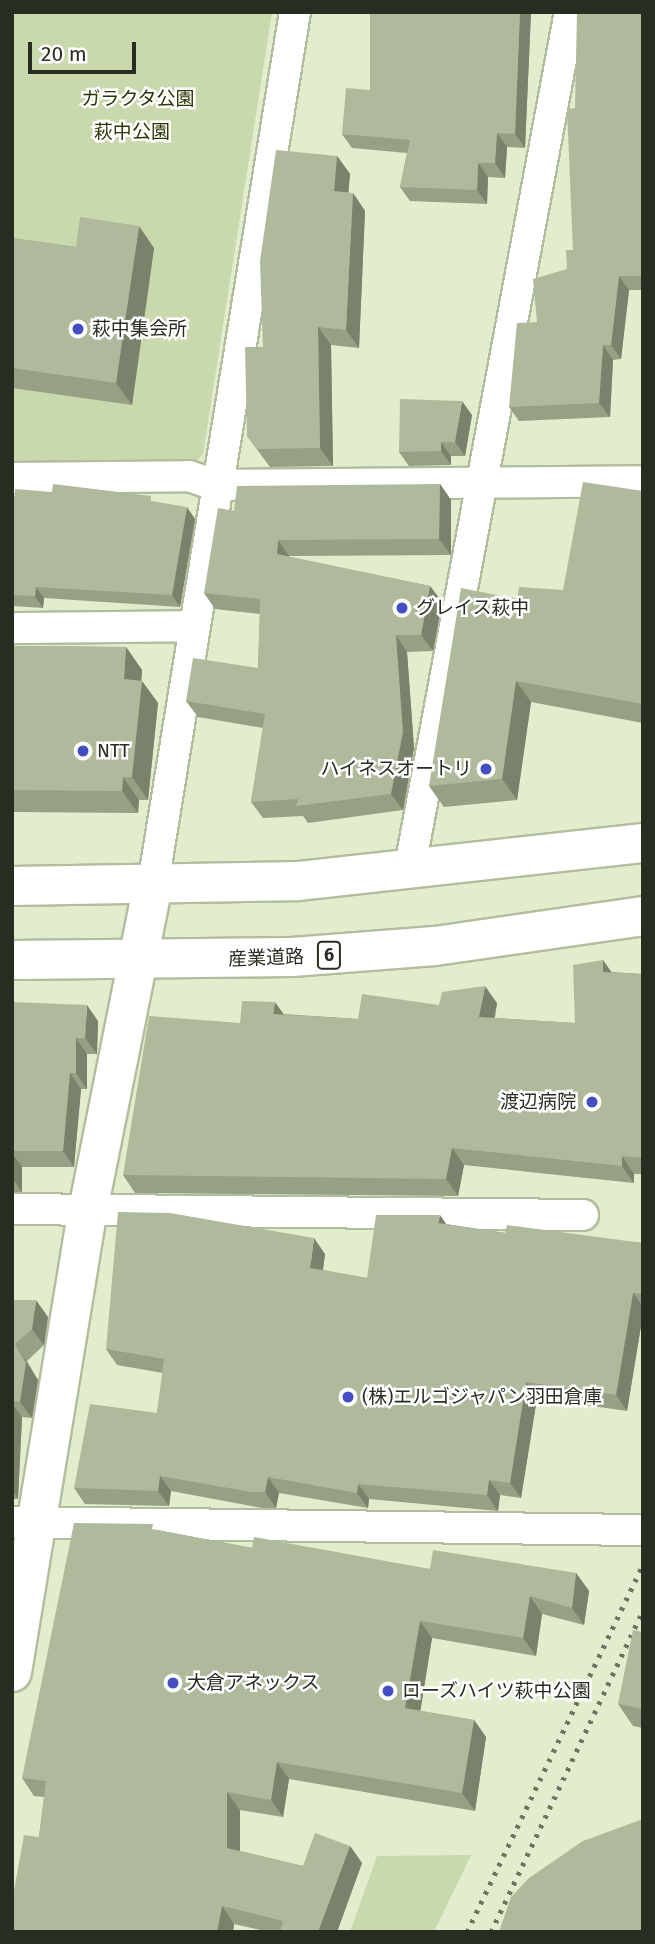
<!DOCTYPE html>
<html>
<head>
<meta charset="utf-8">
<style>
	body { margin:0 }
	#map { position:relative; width:655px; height:1944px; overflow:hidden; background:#e2edcd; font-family:"Fira Sans","Noto Sans JP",sans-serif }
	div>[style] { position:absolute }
	.green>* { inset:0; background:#c9d8ad }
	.roads { filter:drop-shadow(2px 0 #b2bd9e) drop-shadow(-2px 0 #b2bd9e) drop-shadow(0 2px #b2bd9e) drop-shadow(0 -2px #b2bd9e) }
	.street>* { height:30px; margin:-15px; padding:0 15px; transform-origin:15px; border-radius:15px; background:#fff }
	.secondary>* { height:38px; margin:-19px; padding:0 19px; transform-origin:19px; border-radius:19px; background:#fff }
	.primary>* { height:38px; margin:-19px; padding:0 19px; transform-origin:19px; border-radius:19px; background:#fff }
	.rail>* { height:5px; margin-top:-2.5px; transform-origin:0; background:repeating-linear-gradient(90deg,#6d7461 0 3.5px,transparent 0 10.5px) }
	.wall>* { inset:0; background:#96a085 }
	.shaded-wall>* { inset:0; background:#7a826c }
	.building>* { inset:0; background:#aeba9b }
	.dots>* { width:19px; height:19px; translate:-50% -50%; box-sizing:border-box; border:4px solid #fff; border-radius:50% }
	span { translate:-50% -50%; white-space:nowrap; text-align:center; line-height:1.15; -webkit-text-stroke:5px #fff; paint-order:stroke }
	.shield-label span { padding:2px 5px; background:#fff; border:2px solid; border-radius:5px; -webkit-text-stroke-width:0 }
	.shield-label { font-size:18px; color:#282d21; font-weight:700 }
	.park-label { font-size:19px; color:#2a3705 }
	.poi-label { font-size:19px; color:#282d21 }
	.left { translate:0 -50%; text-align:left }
	.right { translate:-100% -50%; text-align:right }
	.street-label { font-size:19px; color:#282d21 }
	.frame { position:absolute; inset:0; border:14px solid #282d21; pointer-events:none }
	.scale { position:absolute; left:28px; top:42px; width:108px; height:32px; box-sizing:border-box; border:4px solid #282d21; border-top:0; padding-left:9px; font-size:21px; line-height:24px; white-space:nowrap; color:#282d21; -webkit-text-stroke:5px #fff; paint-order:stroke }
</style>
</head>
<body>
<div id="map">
	<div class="green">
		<div style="clip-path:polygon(12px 12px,272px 12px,203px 454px,192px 466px,12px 466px)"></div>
		<div style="clip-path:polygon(471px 1855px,434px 1932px,350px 1932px,377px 1856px)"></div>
	</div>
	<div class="roads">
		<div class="street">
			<div style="left:12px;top:478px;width:177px;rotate:-0.6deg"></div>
			<div style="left:189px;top:476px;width:28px;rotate:19deg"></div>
			<div style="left:215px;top:485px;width:428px;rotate:-0.5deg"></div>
			<div style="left:12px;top:628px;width:183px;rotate:-0.6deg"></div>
			<div style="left:409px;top:872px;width:875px;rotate:-79.4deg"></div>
			<div style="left:153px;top:884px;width:883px;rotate:-80.75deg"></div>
			<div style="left:12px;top:1209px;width:571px;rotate:0.6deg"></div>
			<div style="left:12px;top:1522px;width:631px;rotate:0.73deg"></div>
		</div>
		<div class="secondary">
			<div style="left:12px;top:1672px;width:468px;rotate:-80.7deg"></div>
			<div style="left:88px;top:1210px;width:332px;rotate:-78.7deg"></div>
		</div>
		<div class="primary">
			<div style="left:12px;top:886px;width:286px;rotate:-1deg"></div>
			<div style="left:298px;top:881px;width:347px;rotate:-6.3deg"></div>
			<div style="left:12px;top:960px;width:280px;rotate:-0.6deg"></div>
			<div style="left:292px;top:957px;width:143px;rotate:-4.4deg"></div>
			<div style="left:435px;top:946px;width:210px;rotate:-8.2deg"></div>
		</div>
	</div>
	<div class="rail">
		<div style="left:467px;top:1932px;width:407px;rotate:-64.4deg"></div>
		<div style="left:491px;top:1932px;width:356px;rotate:-64.7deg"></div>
	</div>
	<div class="wall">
		<div style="clip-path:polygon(370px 12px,531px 12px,525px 148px,507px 147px,505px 178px,488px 177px,487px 204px,410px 201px,400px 187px,407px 153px,352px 148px,342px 134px,370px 90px)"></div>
		<div style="clip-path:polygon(643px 12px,643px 290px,629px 290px,621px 359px,613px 360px,610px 417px,519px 421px,509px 407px,537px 322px,567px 269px,573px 250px,575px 108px)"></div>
		<div style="clip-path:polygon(337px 156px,350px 174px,348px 193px,353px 193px,365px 211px,359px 348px,331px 345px,333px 466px,270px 467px,247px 436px,263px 347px)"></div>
		<div style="clip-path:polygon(12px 238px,76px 247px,154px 248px,132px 405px,12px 388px)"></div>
		<div style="clip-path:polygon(472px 415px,465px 456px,451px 456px,451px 465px,409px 466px,399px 452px)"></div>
		<div style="clip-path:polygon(440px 484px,451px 500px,451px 555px,289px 556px,289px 557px,430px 586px,442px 602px,433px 651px,407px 652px,414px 748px,403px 810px,308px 823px,303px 816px,263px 818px,251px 802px,263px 728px,198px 717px,186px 701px,258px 668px,260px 614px,215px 609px,204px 593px,234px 511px)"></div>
		<div style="clip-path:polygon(643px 491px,643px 723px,531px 702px,517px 800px,444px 807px,429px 786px,517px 599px,563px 590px)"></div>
		<div style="clip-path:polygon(12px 496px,156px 502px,195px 519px,180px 607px,44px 598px,43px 608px,12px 606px)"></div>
		<div style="clip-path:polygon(12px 646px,126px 647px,142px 670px,141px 680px,158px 703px,148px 800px,139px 800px,138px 813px,12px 812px)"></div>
		<div style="clip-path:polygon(611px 972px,643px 974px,643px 1174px,634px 1174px,634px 1183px,464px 1165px,458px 1196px,135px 1193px,123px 1175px,240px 1023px,284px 1014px,358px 1019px,439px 1005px,497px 1003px,495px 1018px,575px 1023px)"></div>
		<div style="clip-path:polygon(12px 1002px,98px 1021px,97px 1054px,87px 1054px,87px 1089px,81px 1089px,74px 1167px,22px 1167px,22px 1192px,12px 1192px)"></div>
		<div style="clip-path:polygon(446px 1224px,505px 1233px,643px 1243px,643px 1314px,627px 1411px,537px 1398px,521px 1498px,500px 1495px,498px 1511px,369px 1499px,368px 1508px,279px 1493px,276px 1508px,262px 1508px,171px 1491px,169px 1506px,85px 1504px,74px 1488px,157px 1413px,163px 1373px,117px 1365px,106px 1349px,325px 1254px,323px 1270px,367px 1278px)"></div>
		<div style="clip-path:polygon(12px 1300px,48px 1317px,44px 1345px,27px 1361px,38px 1380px,32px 1418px,22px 1417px,18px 1499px,12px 1499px)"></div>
		<div style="clip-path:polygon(157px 1530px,252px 1548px,430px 1569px,576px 1573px,589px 1591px,584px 1625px,542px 1614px,536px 1656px,432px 1638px,420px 1711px,474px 1720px,486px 1737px,475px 1811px,289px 1779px,283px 1817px,240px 1810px,240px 1851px,303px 1866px,350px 1846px,362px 1863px,337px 1932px,269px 1932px,234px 1924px,233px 1932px,12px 1932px,39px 1837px,44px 1797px,34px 1796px,22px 1778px)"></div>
		<div style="clip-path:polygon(643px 1632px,643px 1728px,633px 1726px,618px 1704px)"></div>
	</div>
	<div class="shaded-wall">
		<div style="clip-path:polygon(520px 12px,531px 12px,525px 148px,515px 134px)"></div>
		<div style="clip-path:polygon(497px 133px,507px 147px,505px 178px,495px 163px)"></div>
		<div style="clip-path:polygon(337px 156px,350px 174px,347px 209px,334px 191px)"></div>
		<div style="clip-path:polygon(478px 163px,488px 177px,487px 204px,477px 190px)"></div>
		<div style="clip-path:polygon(353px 193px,365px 211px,359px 348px,346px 330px)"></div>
		<div style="clip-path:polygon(139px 226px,154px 248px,132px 405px,116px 383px)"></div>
		<div style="clip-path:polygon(619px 276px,629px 290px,621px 359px,611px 345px)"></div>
		<div style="clip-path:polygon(318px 327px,331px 345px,333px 466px,320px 448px)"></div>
		<div style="clip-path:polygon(603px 345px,613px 360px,610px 417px,599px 403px)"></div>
		<div style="clip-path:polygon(462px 401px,472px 415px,465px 456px,455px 442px)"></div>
		<div style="clip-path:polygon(441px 442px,451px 456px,451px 465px,441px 451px)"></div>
		<div style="clip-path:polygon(440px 484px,451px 500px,451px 555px,439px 539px)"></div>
		<div style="clip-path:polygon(187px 507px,195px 519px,180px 607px,172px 595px)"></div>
		<div style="clip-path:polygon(278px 540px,289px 556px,288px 571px,277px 554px)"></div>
		<div style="clip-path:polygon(430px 586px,442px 602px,433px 651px,421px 635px)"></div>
		<div style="clip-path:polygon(36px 587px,44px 598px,43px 608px,35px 596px)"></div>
		<div style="clip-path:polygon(396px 635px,407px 652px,414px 748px,403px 810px,391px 794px)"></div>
		<div style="clip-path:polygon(126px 647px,142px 670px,140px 701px,142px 681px,158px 703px,148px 800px,132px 777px,124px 679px)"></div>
		<div style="clip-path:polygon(516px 681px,531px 702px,517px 800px,502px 779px)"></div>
		<div style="clip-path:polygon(123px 777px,139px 800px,138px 813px,122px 791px)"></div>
		<div style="clip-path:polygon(603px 960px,615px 977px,603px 972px)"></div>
		<div style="clip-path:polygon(485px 986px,497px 1003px,491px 1034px,479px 1017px)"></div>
		<div style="clip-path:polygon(275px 1002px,287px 1019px,273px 1014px)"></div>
		<div style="clip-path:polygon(87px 1005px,98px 1021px,97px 1054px,85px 1038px)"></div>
		<div style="clip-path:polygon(76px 1038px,87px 1054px,87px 1089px,76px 1073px)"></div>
		<div style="clip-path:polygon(70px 1073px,81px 1089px,74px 1167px,63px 1151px)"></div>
		<div style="clip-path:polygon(452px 1148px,464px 1165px,458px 1196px,446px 1179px)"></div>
		<div style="clip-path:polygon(12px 1153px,22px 1167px,22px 1192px,12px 1178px)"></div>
		<div style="clip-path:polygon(622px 1156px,634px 1174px,634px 1183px,622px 1166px)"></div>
		<div style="clip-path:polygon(440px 1215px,451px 1231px,438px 1223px)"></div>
		<div style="clip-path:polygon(314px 1238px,325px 1254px,321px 1284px,310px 1268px)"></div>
		<div style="clip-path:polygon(633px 1293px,643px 1307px,643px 1314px,627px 1411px,616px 1395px)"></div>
		<div style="clip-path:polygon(36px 1300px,48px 1317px,44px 1345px,32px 1329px)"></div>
		<div style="clip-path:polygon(15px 1344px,38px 1380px,32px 1418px,20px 1402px)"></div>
		<div style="clip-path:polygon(526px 1382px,537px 1398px,521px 1498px,510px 1483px)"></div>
		<div style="clip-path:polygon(12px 1404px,22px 1417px,18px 1499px,12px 1490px)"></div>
		<div style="clip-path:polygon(160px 1476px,171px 1491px,169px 1506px,158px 1491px)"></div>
		<div style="clip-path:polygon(268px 1477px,279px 1493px,276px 1508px,265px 1492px)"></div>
		<div style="clip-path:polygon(489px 1480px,500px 1495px,498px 1511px,487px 1495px)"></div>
		<div style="clip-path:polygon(358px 1484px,369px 1499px,368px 1508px,357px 1493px)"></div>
		<div style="clip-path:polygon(576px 1573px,589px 1591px,584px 1625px,572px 1608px)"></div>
		<div style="clip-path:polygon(530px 1596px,542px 1614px,536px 1656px,523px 1638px)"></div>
		<div style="clip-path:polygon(420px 1621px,432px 1638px,418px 1726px,405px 1708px)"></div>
		<div style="clip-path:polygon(474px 1720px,486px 1737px,475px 1811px,462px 1793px)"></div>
		<div style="clip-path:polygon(277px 1762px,289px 1779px,283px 1817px,271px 1800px)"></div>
		<div style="clip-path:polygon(227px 1792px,240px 1810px,240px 1866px,227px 1848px)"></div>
		<div style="clip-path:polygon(350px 1846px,362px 1863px,337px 1932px,318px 1932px)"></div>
		<div style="clip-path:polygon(222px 1906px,234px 1924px,233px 1932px,217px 1932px)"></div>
	</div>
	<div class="building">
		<div style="clip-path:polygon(370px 12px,520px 12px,515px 134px,497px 133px,495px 163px,478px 163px,477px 190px,400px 187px,410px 140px,342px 134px,346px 88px,370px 90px)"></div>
		<div style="clip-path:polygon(577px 12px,643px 12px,643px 276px,619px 276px,611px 345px,603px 345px,599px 403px,509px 407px,517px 323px,537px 322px,533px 279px,567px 269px,566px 250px,573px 250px,567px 109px,575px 108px)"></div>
		<div style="clip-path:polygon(276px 150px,337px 156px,334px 191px,353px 193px,346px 330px,318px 327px,320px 448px,258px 449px,247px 436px,245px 347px,263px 347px,260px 261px)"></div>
		<div style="clip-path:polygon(80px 217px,139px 226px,116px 383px,12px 368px,12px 238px,76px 247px)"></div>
		<div style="clip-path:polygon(400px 399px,462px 401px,455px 442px,441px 442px,441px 451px,399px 452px)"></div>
		<div style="clip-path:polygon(583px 482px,643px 491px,643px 704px,516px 681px,502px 779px,429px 786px,461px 588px,517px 599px,519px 587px,563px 590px)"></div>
		<div style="clip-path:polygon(53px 484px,151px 496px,151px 501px,187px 507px,172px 595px,36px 587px,35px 596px,12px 595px,12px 496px,15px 496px,15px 489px,52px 492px)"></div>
		<div style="clip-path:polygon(440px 484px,439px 539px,278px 540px,277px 554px,430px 586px,421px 635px,396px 635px,403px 732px,391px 794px,296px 806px,298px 799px,251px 802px,265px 714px,186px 701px,193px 658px,258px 668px,260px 599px,204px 593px,218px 508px,234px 511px,237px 486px)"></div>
		<div style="clip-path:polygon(12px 646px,126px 647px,124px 679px,142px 681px,132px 777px,123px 777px,122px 791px,12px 790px)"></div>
		<div style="clip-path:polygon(603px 960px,603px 972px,643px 974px,643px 1158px,622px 1156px,622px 1166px,452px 1148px,446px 1179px,123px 1175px,149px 1016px,240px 1023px,242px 1001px,275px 1002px,273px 1014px,358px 1019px,362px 994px,439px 1005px,442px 992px,485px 986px,479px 1017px,575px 1023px,573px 965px)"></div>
		<div style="clip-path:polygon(12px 1002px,87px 1005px,85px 1038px,76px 1038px,76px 1073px,70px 1073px,63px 1151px,12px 1151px)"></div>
		<div style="clip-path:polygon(118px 1212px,170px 1213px,314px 1238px,310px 1268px,367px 1278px,376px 1215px,440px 1215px,438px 1223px,505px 1233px,507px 1225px,643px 1243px,643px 1294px,633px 1293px,616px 1395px,526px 1382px,510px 1483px,489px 1480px,487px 1495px,358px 1484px,357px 1493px,268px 1477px,265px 1492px,251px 1492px,160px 1476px,158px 1491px,74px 1488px,90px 1404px,157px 1413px,164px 1359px,106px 1349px)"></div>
		<div style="clip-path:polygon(12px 1300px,36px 1300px,32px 1329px,15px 1344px,26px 1363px,20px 1402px,12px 1401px)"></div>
		<div style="clip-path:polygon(74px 1523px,153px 1524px,152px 1529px,252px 1548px,254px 1537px,430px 1569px,433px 1550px,576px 1573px,572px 1608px,530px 1596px,523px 1638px,420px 1621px,405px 1708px,474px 1720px,462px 1793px,277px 1762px,271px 1800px,227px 1792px,227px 1848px,303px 1866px,315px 1833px,350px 1846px,318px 1932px,280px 1932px,283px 1921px,222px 1906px,217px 1932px,12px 1932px,12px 1902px,24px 1835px,39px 1837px,46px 1781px,22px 1778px)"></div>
		<div style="clip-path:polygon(633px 1630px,643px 1632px,643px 1709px,618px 1704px)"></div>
		<div style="clip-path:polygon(643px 1819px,643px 1932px,499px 1932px,511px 1897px,529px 1878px,583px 1841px)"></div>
	</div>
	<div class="dots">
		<div style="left:78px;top:329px;background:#444ec3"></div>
		<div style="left:402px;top:608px;background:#444ec3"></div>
		<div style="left:83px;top:751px;background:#444ec3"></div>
		<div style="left:486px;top:769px;background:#444ec3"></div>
		<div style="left:592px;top:1102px;background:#444ec3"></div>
		<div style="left:348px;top:1397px;background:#444ec3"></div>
		<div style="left:173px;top:1683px;background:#444ec3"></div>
		<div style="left:388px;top:1691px;background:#444ec3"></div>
	</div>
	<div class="shield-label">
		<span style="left:329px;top:955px">6</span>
	</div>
	<div class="park-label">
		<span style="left:138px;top:99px">ガラクタ公園</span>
		<span style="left:132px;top:132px">萩中公園</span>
	</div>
	<div class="poi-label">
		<span class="left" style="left:92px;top:329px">萩中集会所</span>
		<span class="left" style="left:416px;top:608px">グレイス萩中</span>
		<span class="left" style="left:97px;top:751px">NTT</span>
		<span class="right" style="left:472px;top:769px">ハイネスオートリ</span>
		<span class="right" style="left:576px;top:1102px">渡辺病院</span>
		<span class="left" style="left:362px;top:1397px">(株)エルゴジャパン羽田倉庫</span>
		<span class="left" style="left:187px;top:1683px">大倉アネックス</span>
		<span class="left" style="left:402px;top:1691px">ローズハイツ萩中公園</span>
	</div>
	<div class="street-label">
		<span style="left:266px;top:958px;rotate:-2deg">産業道路</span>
	</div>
	<div class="frame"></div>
	<div class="scale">20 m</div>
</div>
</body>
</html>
